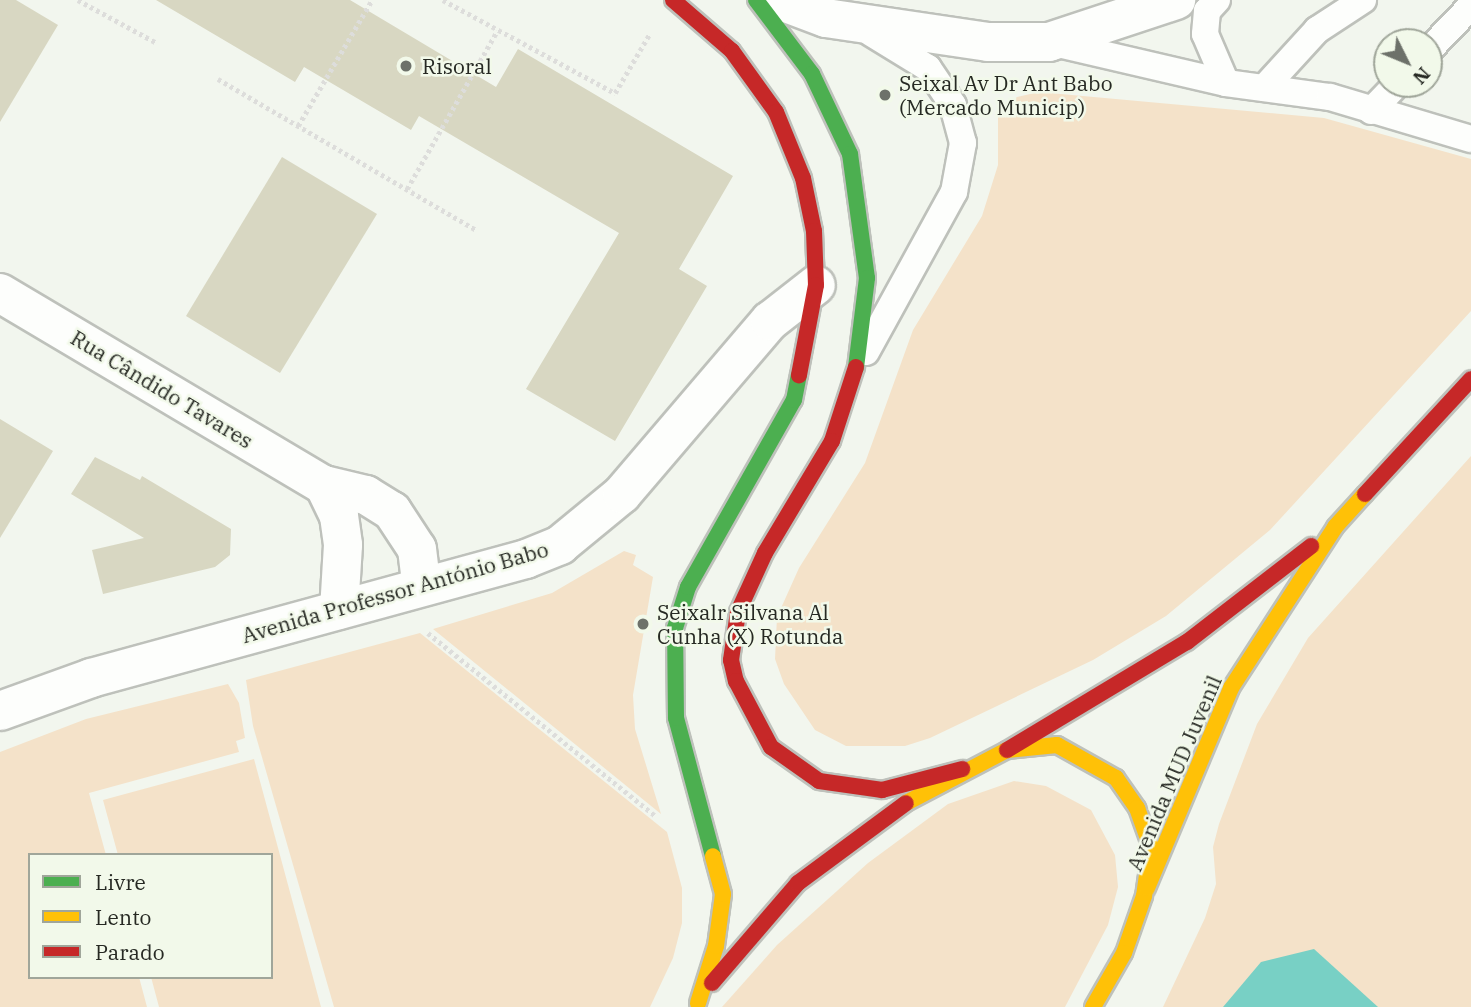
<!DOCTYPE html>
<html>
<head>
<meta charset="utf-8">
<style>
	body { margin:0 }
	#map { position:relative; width:1471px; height:1007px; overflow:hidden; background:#f2f6ee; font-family:"IBM Plex Serif",serif }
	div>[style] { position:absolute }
	.green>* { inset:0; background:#f4e2c9 }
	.water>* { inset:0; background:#78d0c5 }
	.building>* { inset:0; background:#d8d7c2 }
	.path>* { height:4.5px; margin-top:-2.25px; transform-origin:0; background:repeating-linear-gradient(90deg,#dddddb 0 3.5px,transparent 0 7px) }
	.roads { filter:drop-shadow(2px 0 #bec1bb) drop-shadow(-2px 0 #bec1bb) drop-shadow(0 2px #bec1bb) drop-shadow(0 -2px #bec1bb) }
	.lane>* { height:26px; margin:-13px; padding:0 13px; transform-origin:13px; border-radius:13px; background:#fdfefc }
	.street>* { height:38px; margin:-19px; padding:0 19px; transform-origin:19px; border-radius:19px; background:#fdfefc }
	.fast>* { height:16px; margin:-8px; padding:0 8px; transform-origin:8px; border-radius:8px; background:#4caf50 }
	.slow>* { height:16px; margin:-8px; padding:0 8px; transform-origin:8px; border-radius:8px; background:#ffc107 }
	.jam>* { height:16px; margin:-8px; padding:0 8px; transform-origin:8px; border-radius:8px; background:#c62828 }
	.dots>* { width:19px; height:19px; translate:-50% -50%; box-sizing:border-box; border:4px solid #f2f9ea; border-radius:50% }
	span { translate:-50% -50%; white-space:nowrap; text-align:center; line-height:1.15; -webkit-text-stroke:5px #f2f9ea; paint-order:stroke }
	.poi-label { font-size:21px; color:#262923 }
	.left { translate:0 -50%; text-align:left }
	.street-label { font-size:21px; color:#262923 }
	.legend { position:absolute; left:28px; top:853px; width:245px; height:126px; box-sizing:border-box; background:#f2f9ea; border:2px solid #a0a69a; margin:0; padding:9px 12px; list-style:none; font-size:21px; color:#262923 }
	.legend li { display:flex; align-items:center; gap:14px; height:35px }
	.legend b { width:35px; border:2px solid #a0a69a }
	.north { position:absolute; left:1373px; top:28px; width:70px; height:70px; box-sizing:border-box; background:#f2f9ea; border:2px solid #a0a69a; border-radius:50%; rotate:133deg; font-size:19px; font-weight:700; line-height:28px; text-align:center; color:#262923 }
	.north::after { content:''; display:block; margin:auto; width:24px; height:32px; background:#6d716a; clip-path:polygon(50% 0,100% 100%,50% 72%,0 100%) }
</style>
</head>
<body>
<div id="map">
	<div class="green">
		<div style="clip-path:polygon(1039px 92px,1324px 118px,1471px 159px,1471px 311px,1270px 530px,1166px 616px,1093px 660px,930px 738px,905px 746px,846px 746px,815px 730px,784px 684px,775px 659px,777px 617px,799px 568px,865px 463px,913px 330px,982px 216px,998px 165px,998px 110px,1017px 97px)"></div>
		<div style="clip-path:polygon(1471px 456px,1471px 1007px,1163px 1007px,1205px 918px,1216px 884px,1213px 847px,1219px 824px,1257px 724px,1308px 638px)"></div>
		<div style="clip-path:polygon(624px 551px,636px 555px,633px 565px,653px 577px,633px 695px,635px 729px,661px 814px,433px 629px,552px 593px)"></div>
		<div style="clip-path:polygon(420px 633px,667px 832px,682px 888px,682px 923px,673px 958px,650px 1007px,334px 1007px,253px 726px,246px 680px)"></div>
		<div style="clip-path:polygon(228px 684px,239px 703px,245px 738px,236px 741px,239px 752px,89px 793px,106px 855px,30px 855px,30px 977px,139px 977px,147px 1007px,0 1007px,0 752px,86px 719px)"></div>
		<div style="clip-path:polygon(254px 759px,321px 1007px,159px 1007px,151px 977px,271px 977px,271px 855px,118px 855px,103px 800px)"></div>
		<div style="clip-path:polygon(1014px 781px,1046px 786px,1091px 810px,1115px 855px,1118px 887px,1108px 925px,1065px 1007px,722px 1007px,777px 945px,868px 863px,948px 804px)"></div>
	</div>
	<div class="water">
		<div style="clip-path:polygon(1314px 949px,1378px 1007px,1223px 1007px,1261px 962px)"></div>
	</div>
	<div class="building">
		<div style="clip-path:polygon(0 0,16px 0,58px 25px,0 122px)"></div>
		<div style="clip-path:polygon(156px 0,350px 0,496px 87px,518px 49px,733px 176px,679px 269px,707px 286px,615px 441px,526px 389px,619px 233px,419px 116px,411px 130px,304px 67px,295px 82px)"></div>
		<div style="clip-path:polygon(282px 157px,377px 214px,280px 373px,186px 316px)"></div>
		<div style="clip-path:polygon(0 419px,53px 451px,0 538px)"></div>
		<div style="clip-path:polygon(95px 457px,140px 480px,142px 476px,231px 529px,230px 555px,215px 567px,103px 594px,92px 550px,144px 538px,71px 494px)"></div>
	</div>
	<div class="path">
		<div style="left:78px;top:0;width:90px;rotate:28.6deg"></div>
		<div style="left:443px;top:0;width:196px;rotate:28.4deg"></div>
		<div style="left:615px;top:93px;width:67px;rotate:-59.6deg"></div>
		<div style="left:218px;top:79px;width:298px;rotate:30.3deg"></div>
		<div style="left:298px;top:126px;width:146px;rotate:-59.6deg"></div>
		<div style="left:407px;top:189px;width:182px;rotate:-60.3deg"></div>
		<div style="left:428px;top:633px;width:292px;rotate:38.8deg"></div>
	</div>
	<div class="roads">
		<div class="lane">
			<div style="left:1217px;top:0;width:15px;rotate:132deg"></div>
			<div style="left:1207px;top:11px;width:23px;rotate:95deg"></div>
			<div style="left:1205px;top:34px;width:53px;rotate:66.8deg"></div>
			<div style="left:1050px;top:42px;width:181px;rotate:13.1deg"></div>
			<div style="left:1226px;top:83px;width:105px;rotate:7.7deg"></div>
			<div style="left:1330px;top:97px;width:147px;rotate:16.6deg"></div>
			<div style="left:1429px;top:50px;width:61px;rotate:-46.3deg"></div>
			<div style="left:1264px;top:88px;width:79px;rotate:-47.6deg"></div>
			<div style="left:1317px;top:30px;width:55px;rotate:-33.1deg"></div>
			<div style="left:1371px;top:111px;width:37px;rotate:-46deg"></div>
			<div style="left:866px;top:352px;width:183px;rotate:-61.2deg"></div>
			<div style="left:954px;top:192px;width:50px;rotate:-79.6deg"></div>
			<div style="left:963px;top:143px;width:39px;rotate:-105deg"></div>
			<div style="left:953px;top:105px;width:45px;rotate:-124deg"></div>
			<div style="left:928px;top:68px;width:67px;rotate:-148.4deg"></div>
		</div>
		<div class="street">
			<div style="left:778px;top:0;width:51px;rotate:20.6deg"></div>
			<div style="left:826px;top:18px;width:164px;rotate:8.4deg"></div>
			<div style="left:988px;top:42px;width:61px"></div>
			<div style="left:1049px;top:42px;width:134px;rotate:-18.3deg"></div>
			<div style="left:0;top:293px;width:377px;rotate:30.7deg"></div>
			<div style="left:324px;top:485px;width:43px;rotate:13.4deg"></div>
			<div style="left:366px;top:495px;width:31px;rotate:32deg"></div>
			<div style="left:392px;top:511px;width:45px;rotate:56.7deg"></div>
			<div style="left:417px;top:549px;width:38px;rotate:83deg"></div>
			<div style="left:324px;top:485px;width:34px;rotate:64deg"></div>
			<div style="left:339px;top:516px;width:29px;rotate:82deg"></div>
			<div style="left:343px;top:545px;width:65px;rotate:93.5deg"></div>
			<div style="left:0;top:711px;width:97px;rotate:-19.9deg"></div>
			<div style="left:91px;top:678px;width:451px;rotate:-15.3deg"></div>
			<div style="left:526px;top:559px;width:37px;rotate:-22deg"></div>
			<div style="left:560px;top:545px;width:80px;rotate:-39.4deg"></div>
			<div style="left:622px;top:494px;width:228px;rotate:-49.5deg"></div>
			<div style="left:770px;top:321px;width:58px;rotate:-38deg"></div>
		</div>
		<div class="fast">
			<div style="left:756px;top:0;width:93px;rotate:52.9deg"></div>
			<div style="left:812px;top:74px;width:89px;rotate:64.6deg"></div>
			<div style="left:850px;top:154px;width:125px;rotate:82.2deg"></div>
			<div style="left:867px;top:278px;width:90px;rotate:97deg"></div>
			<div style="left:713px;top:856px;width:143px;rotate:-105deg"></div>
			<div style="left:676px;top:718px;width:90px;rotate:-90.6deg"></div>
			<div style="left:675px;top:628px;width:43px;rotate:-72.4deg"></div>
			<div style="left:688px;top:587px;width:215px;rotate:-60.5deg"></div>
			<div style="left:794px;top:400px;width:25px;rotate:-79deg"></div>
		</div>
		<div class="slow">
			<div style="left:906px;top:803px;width:114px;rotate:-27.7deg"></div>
			<div style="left:1007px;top:750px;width:50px;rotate:-5.7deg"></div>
			<div style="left:1057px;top:745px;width:68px;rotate:29.2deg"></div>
			<div style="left:1116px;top:778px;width:37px;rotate:55deg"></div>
			<div style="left:1137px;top:808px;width:41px;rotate:70.3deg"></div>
			<div style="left:1151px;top:847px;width:49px;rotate:98.1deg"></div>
			<div style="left:1144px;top:896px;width:60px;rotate:109.3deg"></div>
			<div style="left:1124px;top:953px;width:62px;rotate:119.9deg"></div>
			<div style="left:1147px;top:888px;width:217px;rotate:-67.2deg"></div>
			<div style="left:1231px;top:688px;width:192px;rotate:-57.1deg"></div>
			<div style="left:1335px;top:527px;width:45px;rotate:-47.7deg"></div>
			<div style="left:698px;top:1003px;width:60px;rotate:-72.5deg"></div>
			<div style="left:716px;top:946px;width:52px;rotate:-82.3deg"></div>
			<div style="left:723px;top:894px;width:39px;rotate:-105deg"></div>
		</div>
		<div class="jam">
			<div style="left:673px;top:0;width:78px;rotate:40.8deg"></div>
			<div style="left:732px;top:51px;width:75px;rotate:54.2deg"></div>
			<div style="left:776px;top:112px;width:71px;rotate:67.8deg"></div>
			<div style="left:803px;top:178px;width:54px;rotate:78.3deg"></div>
			<div style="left:814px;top:231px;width:54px;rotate:87.9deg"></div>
			<div style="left:816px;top:285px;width:92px;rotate:100.7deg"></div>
			<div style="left:856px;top:367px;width:78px;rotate:108deg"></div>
			<div style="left:832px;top:441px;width:131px;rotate:120.9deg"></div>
			<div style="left:765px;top:553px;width:65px;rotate:114.6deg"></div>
			<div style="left:738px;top:612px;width:49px;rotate:98.3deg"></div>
			<div style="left:731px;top:660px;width:22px;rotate:77deg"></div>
			<div style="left:736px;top:681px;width:75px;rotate:62.1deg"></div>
			<div style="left:771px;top:747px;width:59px;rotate:35.3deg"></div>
			<div style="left:819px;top:781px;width:64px;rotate:8.1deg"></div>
			<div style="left:882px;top:790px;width:83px;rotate:-14.7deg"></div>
			<div style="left:1365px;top:494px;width:156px;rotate:-47.3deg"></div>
			<div style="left:1007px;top:750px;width:210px;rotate:-31deg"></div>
			<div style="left:1187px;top:642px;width:157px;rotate:-37.7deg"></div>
			<div style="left:712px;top:983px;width:132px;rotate:-49.3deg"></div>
			<div style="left:798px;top:883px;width:134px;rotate:-36.5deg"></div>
		</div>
	</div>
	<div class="dots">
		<div style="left:406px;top:66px;background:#6d716a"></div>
		<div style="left:885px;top:95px;background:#6d716a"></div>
		<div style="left:643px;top:624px;background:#6d716a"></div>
	</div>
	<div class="poi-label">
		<span class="left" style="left:422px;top:66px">Risoral</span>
		<span class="left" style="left:899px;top:95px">Seixal Av Dr Ant Babo<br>(Mercado Municip)</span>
		<span class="left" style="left:657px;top:624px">Seixalr Silvana Al<br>Cunha (X) Rotunda</span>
	</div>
	<div class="street-label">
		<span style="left:162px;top:389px;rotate:31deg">Rua Cândido Tavares</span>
		<span style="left:395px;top:592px;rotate:-16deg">Avenida Professor António Babo</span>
		<span style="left:1174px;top:773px;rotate:-67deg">Avenida MUD Juvenil</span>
	</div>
	<ul class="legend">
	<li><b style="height:9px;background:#4caf50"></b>Livre</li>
	<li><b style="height:9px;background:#ffc107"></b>Lento</li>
	<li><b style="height:9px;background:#c62828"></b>Parado</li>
	</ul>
	<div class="north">N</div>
</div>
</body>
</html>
